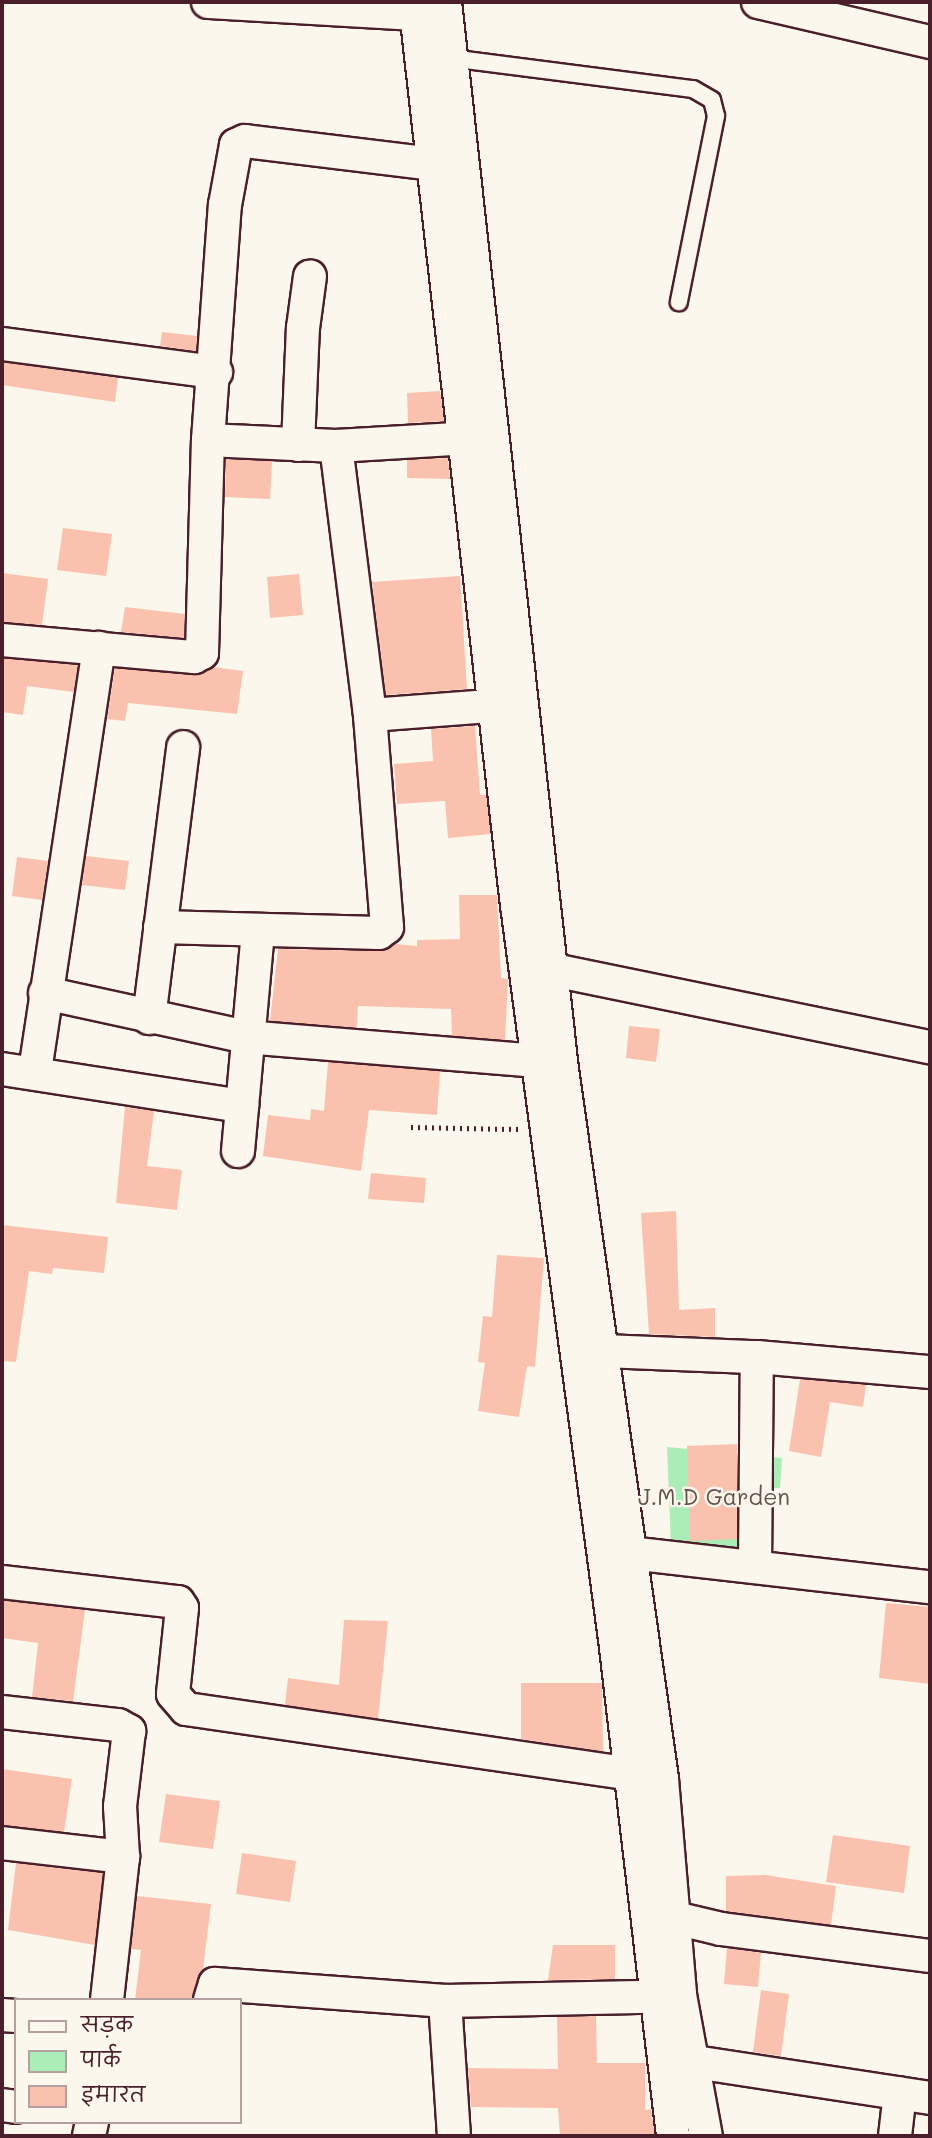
<!DOCTYPE html>
<html>
<head>
<meta charset="utf-8">
<style>
	body { margin:0 }
	#map { position:relative; width:932px; height:2138px; overflow:hidden; background:#fbf7ec; font-family:Mali,"Playpen Sans Deva",sans-serif }
	div>[style] { position:absolute }
	.green>* { inset:0; background:#aaedb7 }
	.building>* { inset:0; background:#fac2ae }
	.path>* { height:4.5px; margin-top:-2.25px; transform-origin:0; background:repeating-linear-gradient(90deg,#4a1f2b 0 2px,transparent 0 7px) }
	.roads { filter:drop-shadow(2px 0 #4a1f2b) drop-shadow(-2px 0 #4a1f2b) drop-shadow(0 2px #4a1f2b) drop-shadow(0 -2px #4a1f2b) }
	.lane>* { height:16px; margin:-8px; padding:0 8px; transform-origin:8px; border-radius:8px; background:#fbf7ec }
	.street>* { height:32px; margin:-16px; padding:0 16px; transform-origin:16px; border-radius:16px; background:#fbf7ec }
	span { translate:-50% -50%; white-space:nowrap; text-align:center; line-height:1.15; -webkit-text-stroke:5px #fbf7ec; paint-order:stroke }
	.park-label { font-size:23px; color:#62524e }
	.frame { position:absolute; inset:0; border:4px solid #4a1f2b; pointer-events:none }
	.legend { position:absolute; left:14px; top:1998px; width:228px; height:126px; box-sizing:border-box; background:#fbf7ec; border:2px solid #b4a19f; margin:0; padding:9px 12px; list-style:none; font-size:21px; color:#4a1f2b }
	.legend li { display:flex; align-items:center; gap:14px; height:35px }
	.legend b { width:35px; border:2px solid #b4a19f }
</style>
</head>
<body>
<div id="map">
	<div class="green">
		<div style="clip-path:polygon(667px 1447px,782px 1458px,780px 1488px,759px 1488px,756px 1552px,671px 1547px)"></div>
	</div>
	<div class="building">
		<div style="clip-path:polygon(162px 332px,197px 336px,196px 351px,160px 346px)"></div>
		<div style="clip-path:polygon(2px 362px,118px 378px,115px 402px,2px 385px)"></div>
		<div style="clip-path:polygon(440px 391px,444px 421px,408px 423px,407px 393px)"></div>
		<div style="clip-path:polygon(448px 458px,450px 479px,407px 478px,407px 460px)"></div>
		<div style="clip-path:polygon(226px 459px,272px 461px,270px 499px,225px 497px)"></div>
		<div style="clip-path:polygon(63px 528px,112px 534px,106px 576px,57px 570px)"></div>
		<div style="clip-path:polygon(2px 573px,48px 579px,42px 625px,2px 622px)"></div>
		<div style="clip-path:polygon(299px 574px,303px 615px,270px 618px,267px 577px)"></div>
		<div style="clip-path:polygon(460px 576px,467px 689px,386px 695px,372px 582px)"></div>
		<div style="clip-path:polygon(125px 607px,185px 614px,184px 638px,121px 632px)"></div>
		<div style="clip-path:polygon(2px 658px,78px 665px,74px 692px,27px 686px,23px 715px,2px 712px)"></div>
		<div style="clip-path:polygon(213px 667px,243px 671px,237px 714px,128px 703px,125px 721px,107px 719px,115px 668px,192px 675px)"></div>
		<div style="clip-path:polygon(475px 726px,480px 795px,486px 795px,491px 834px,448px 838px,445px 801px,397px 804px,394px 764px,433px 761px,431px 729px)"></div>
		<div style="clip-path:polygon(86px 856px,129px 861px,125px 890px,82px 885px)"></div>
		<div style="clip-path:polygon(17px 857px,48px 861px,42px 900px,12px 896px)"></div>
		<div style="clip-path:polygon(459px 895px,497px 895px,501px 978px,508px 979px,505px 1040px,452px 1036px,451px 1009px,358px 1006px,357px 1028px,270px 1021px,278px 949px,378px 951px,395px 944px,417px 946px,417px 940px,460px 939px)"></div>
		<div style="clip-path:polygon(629px 1026px,660px 1029px,656px 1062px,626px 1058px)"></div>
		<div style="clip-path:polygon(328px 1062px,440px 1071px,437px 1115px,369px 1110px,361px 1171px,263px 1156px,268px 1115px,310px 1120px,311px 1109px,324px 1111px)"></div>
		<div style="clip-path:polygon(125px 1107px,154px 1111px,147px 1166px,182px 1170px,177px 1210px,116px 1203px)"></div>
		<div style="clip-path:polygon(371px 1173px,426px 1178px,424px 1203px,368px 1199px)"></div>
		<div style="clip-path:polygon(676px 1211px,679px 1310px,715px 1308px,715px 1337px,649px 1334px,641px 1213px)"></div>
		<div style="clip-path:polygon(2px 1225px,108px 1237px,104px 1273px,53px 1268px,52px 1274px,29px 1271px,16px 1362px,2px 1361px)"></div>
		<div style="clip-path:polygon(497px 1255px,544px 1258px,535px 1367px,527px 1366px,519px 1417px,478px 1411px,485px 1363px,478px 1362px,483px 1316px,492px 1317px)"></div>
		<div style="clip-path:polygon(800px 1379px,866px 1385px,863px 1407px,830px 1402px,821px 1457px,789px 1451px)"></div>
		<div style="clip-path:polygon(737px 1444px,737px 1539px,690px 1541px,687px 1446px)"></div>
		<div style="clip-path:polygon(2px 1600px,85px 1610px,73px 1701px,32px 1697px,38px 1643px,2px 1638px)"></div>
		<div style="clip-path:polygon(886px 1603px,930px 1607px,930px 1684px,879px 1678px)"></div>
		<div style="clip-path:polygon(344px 1620px,388px 1621px,378px 1719px,285px 1705px,288px 1678px,339px 1685px)"></div>
		<div style="clip-path:polygon(521px 1683px,602px 1683px,603px 1752px,521px 1739px)"></div>
		<div style="clip-path:polygon(2px 1769px,72px 1779px,64px 1832px,2px 1825px)"></div>
		<div style="clip-path:polygon(166px 1794px,220px 1801px,213px 1849px,159px 1842px)"></div>
		<div style="clip-path:polygon(833px 1835px,910px 1846px,904px 1893px,826px 1882px)"></div>
		<div style="clip-path:polygon(242px 1853px,296px 1861px,290px 1902px,236px 1894px)"></div>
		<div style="clip-path:polygon(16px 1863px,103px 1873px,95px 1945px,8px 1930px)"></div>
		<div style="clip-path:polygon(765px 1875px,836px 1886px,831px 1925px,726px 1911px,726px 1876px)"></div>
		<div style="clip-path:polygon(137px 1896px,211px 1904px,203px 1970px,192px 2000px,135px 2000px,141px 1950px,131px 1949px)"></div>
		<div style="clip-path:polygon(553px 1945px,615px 1945px,615px 1979px,548px 1980px)"></div>
		<div style="clip-path:polygon(727px 1948px,761px 1953px,758px 1987px,724px 1984px)"></div>
		<div style="clip-path:polygon(761px 1990px,789px 1994px,781px 2056px,753px 2052px)"></div>
		<div style="clip-path:polygon(596px 2016px,597px 2063px,645px 2063px,645px 2110px,651px 2109px,655px 2136px,560px 2136px,558px 2108px,471px 2107px,468px 2068px,558px 2069px,557px 2017px)"></div>
	</div>
	<div class="path">
		<div style="left:411px;top:1127px;width:108px;rotate:1.1deg"></div>
	</div>
	<div class="roads">
		<div class="lane">
			<div style="left:450px;top:58px;width:245px;rotate:7.3deg"></div>
			<div style="left:693px;top:89px;width:22px;rotate:30deg"></div>
			<div style="left:712px;top:100px;width:16px;rotate:76deg"></div>
			<div style="left:716px;top:116px;width:190px;rotate:101.3deg"></div>
		</div>
		<div class="street">
			<div style="left:208px;top:2px;width:209px;rotate:3.3deg"></div>
			<div style="left:415px;top:2px;width:909px;rotate:83.56deg"></div>
			<div style="left:517px;top:905px;width:741px;rotate:82.4deg"></div>
			<div style="left:615px;top:1639px;width:500px;rotate:83.34deg"></div>
			<div style="left:445px;top:2px;width:1066px;rotate:83.75deg"></div>
			<div style="left:561px;top:1062px;width:724px;rotate:81.98deg"></div>
			<div style="left:662px;top:1779px;width:217px;rotate:85.2deg"></div>
			<div style="left:680px;top:1995px;width:143px;rotate:79.6deg"></div>
			<div style="left:758px;top:2px;width:177px;rotate:13.1deg"></div>
			<div style="left:2px;top:344px;width:216px;rotate:7.5deg"></div>
			<div style="left:208px;top:440px;width:128px;rotate:2.7deg"></div>
			<div style="left:336px;top:446px;width:150px;rotate:-3.4deg"></div>
			<div style="left:298px;top:445px;width:117px;rotate:-87.6deg"></div>
			<div style="left:303px;top:328px;width:52px;rotate:-82.3deg"></div>
			<div style="left:2px;top:640px;width:193px;rotate:5.1deg"></div>
			<div style="left:194px;top:657px;width:9px;rotate:-27deg"></div>
			<div style="left:202px;top:653px;width:213px;rotate:-88.4deg"></div>
			<div style="left:208px;top:440px;width:236px;rotate:-85.9deg"></div>
			<div style="left:225px;top:205px;width:61px;rotate:-79.6deg"></div>
			<div style="left:236px;top:145px;width:10px;rotate:-24deg"></div>
			<div style="left:245px;top:141px;width:189px;rotate:7deg"></div>
			<div style="left:370px;top:715px;width:147px;rotate:-4.3deg"></div>
			<div style="left:160px;top:927px;width:219px;rotate:1.6deg"></div>
			<div style="left:379px;top:933px;width:10px;rotate:-37deg"></div>
			<div style="left:387px;top:927px;width:213px;rotate:-94.6deg"></div>
			<div style="left:370px;top:715px;width:271px;rotate:-97.2deg"></div>
			<div style="left:534px;top:966px;width:404px;rotate:11.6deg"></div>
			<div style="left:45px;top:993px;width:206px;rotate:12.3deg"></div>
			<div style="left:246px;top:1037px;width:292px;rotate:4.7deg"></div>
			<div style="left:149px;top:1018px;width:273px;rotate:-82.8deg"></div>
			<div style="left:2px;top:1069px;width:243px;rotate:8.8deg"></div>
			<div style="left:35px;top:1071px;width:428px;rotate:-81.4deg"></div>
			<div style="left:238px;top:1151px;width:220px;rotate:-84.8deg"></div>
			<div style="left:579px;top:1350px;width:178px;rotate:2.3deg"></div>
			<div style="left:757px;top:1357px;width:174px;rotate:5deg"></div>
			<div style="left:612px;top:1551px;width:320px;rotate:6.5deg"></div>
			<div style="left:755px;top:1567px;width:210px;rotate:-89.5deg"></div>
			<div style="left:2px;top:1582px;width:177px;rotate:6.5deg"></div>
			<div style="left:178px;top:1602px;width:7px;rotate:56deg"></div>
			<div style="left:182px;top:1608px;width:86px;rotate:96deg"></div>
			<div style="left:173px;top:1694px;width:20px;rotate:49deg"></div>
			<div style="left:186px;top:1709px;width:469px;rotate:8.3deg"></div>
			<div style="left:2px;top:1712px;width:117px;rotate:6.4deg"></div>
			<div style="left:118px;top:1725px;width:13px;rotate:29deg"></div>
			<div style="left:129px;top:1731px;width:76px;rotate:96.8deg"></div>
			<div style="left:120px;top:1806px;width:51px;rotate:86.6deg"></div>
			<div style="left:123px;top:1857px;width:144px;rotate:96.4deg"></div>
			<div style="left:2px;top:1843px;width:122px;rotate:6.6deg"></div>
			<div style="left:671px;top:1917px;width:51px;rotate:13.5deg"></div>
			<div style="left:721px;top:1929px;width:211px;rotate:7.4deg"></div>
			<div style="left:210px;top:2000px;width:17px;rotate:-73deg"></div>
			<div style="left:215px;top:1984px;width:231px;rotate:4.2deg"></div>
			<div style="left:445px;top:2001px;width:230px;rotate:-1.2deg"></div>
			<div style="left:445px;top:2001px;width:135px;rotate:86.2deg"></div>
			<div style="left:2px;top:2015px;width:14px;rotate:4deg"></div>
			<div style="left:695px;top:2062px;width:238px;rotate:8.7deg"></div>
			<div style="left:2px;top:2105px;width:14px;rotate:8deg"></div>
			<div style="left:89px;top:2136px;width:14px;rotate:-78deg"></div>
			<div style="left:895px;top:2136px;width:43px;rotate:-83.4deg"></div>
		</div>
	</div>
	<div class="park-label">
		<span style="left:714px;top:1496px">J.M.D Garden</span>
	</div>
	<div class="frame"></div>
	<ul class="legend">
	<li><b style="height:9px;background:#fbf7ec"></b>सड़क</li>
	<li><b style="height:19px;background:#aaedb7"></b>पार्क</li>
	<li><b style="height:19px;background:#fac2ae"></b>इमारत</li>
	</ul>
</div>
</body>
</html>
